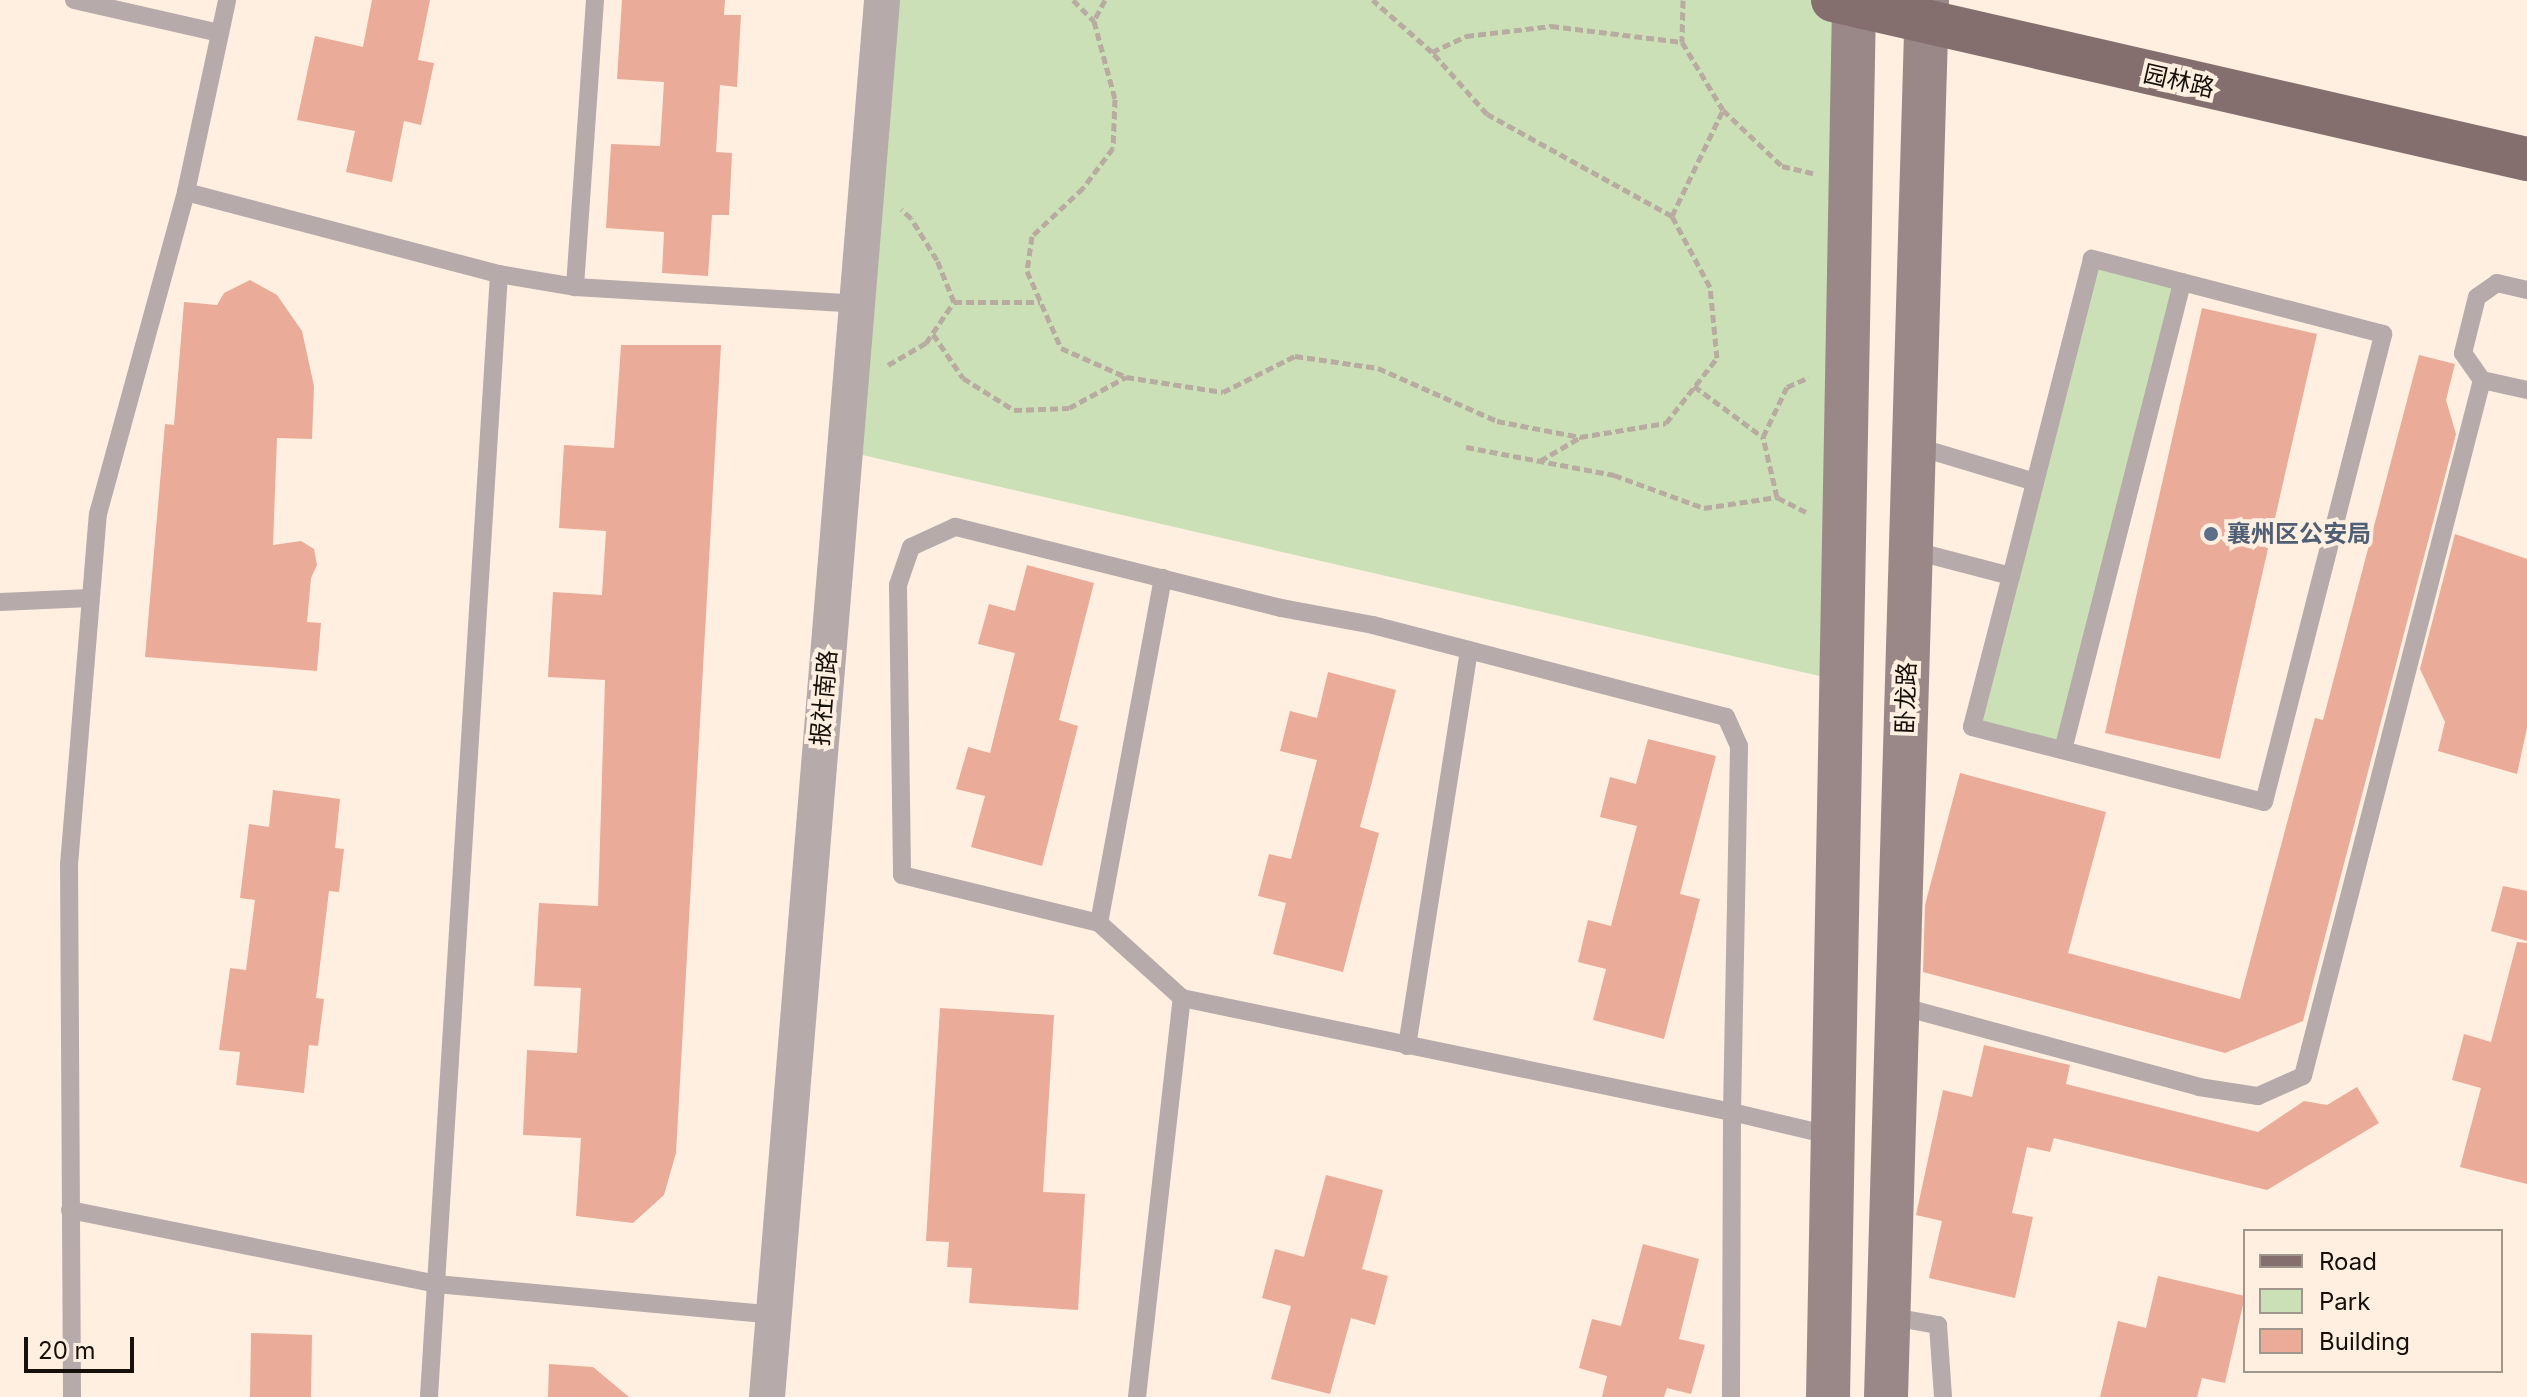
<!DOCTYPE html>
<html>
<head>
<meta charset="utf-8">
<style>
	body { margin:0 }
	#map { position:relative; width:2527px; height:1397px; overflow:hidden; background:#feefe1; font-family:Inter,"Noto Sans SC",sans-serif }
	div>[style] { position:absolute }
	.green>* { inset:0; background:#cce0b8 }
	.building>* { inset:0; background:#eaab98 }
	.path>* { height:5px; margin-top:-2.5px; transform-origin:0; background:repeating-linear-gradient(90deg,#b8aca0 0 8px,transparent 0 12px) }
	.service>* { height:18px; margin:-9px; padding:0 9px; transform-origin:9px; border-radius:9px; background:#b6aaaa }
	.minor>* { height:36px; margin:-18px; padding:0 18px; transform-origin:18px; border-radius:18px; background:#b6aaaa }
	.secondary>* { height:44px; margin:-22px; padding:0 22px; transform-origin:22px; border-radius:22px; background:#998887 }
	.primary>* { height:44px; margin:-22px; padding:0 22px; transform-origin:22px; border-radius:22px; background:#846f6e }
	.dots>* { width:22px; height:22px; translate:-50% -50%; box-sizing:border-box; border:4px solid #feefe1; border-radius:50% }
	span { translate:-50% -50%; white-space:nowrap; text-align:center; line-height:1.15; -webkit-text-stroke:8px #feefe1; paint-order:stroke }
	.street-label { font-size:24px; color:#16100a }
	.service-label { font-size:24px; color:#4e5e75; font-weight:700 }
	.left { translate:0 -50%; text-align:left }
	.legend { position:absolute; left:2243px; top:1229px; width:260px; height:144px; box-sizing:border-box; background:#feefe1; border:2px solid #a1968b; margin:0; padding:10px 14px; list-style:none; font-size:24px; color:#16100a }
	.legend li { display:flex; align-items:center; gap:16px; height:40px }
	.legend b { width:40px; border:2px solid #a1968b }
	.scale { position:absolute; left:24px; top:1337px; width:110px; height:36px; box-sizing:border-box; border:4px solid #16100a; border-top:0; padding-left:10px; font-size:24px; line-height:28px; white-space:nowrap; color:#16100a; -webkit-text-stroke:6px #feefe1; paint-order:stroke }
</style>
</head>
<body>
<div id="map">
	<div class="green">
		<div style="clip-path:polygon(882px 0,1833px 0,1841px 681px,845px 451px)"></div>
		<div style="clip-path:polygon(2092px 259px,2182px 282px,2063px 750px,1972px 727px)"></div>
	</div>
	<div class="building">
		<div style="clip-path:polygon(372px 0,430px 0,418px 60px,434px 63px,421px 125px,404px 121px,392px 182px,346px 172px,355px 131px,297px 120px,315px 36px,363px 47px)"></div>
		<div style="clip-path:polygon(622px 0,725px 0,724px 15px,741px 15px,737px 87px,720px 85px,716px 152px,732px 153px,729px 215px,712px 215px,708px 276px,662px 273px,664px 232px,606px 228px,611px 144px,660px 146px,664px 82px,617px 79px)"></div>
		<div style="clip-path:polygon(250px 280px,277px 295px,302px 331px,314px 386px,312px 439px,277px 438px,273px 545px,301px 541px,314px 549px,317px 565px,311px 578px,307px 622px,321px 623px,317px 671px,145px 657px,165px 424px,174px 425px,184px 302px,217px 305px,224px 293px)"></div>
		<div style="clip-path:polygon(2202px 308px,2317px 334px,2220px 759px,2105px 733px)"></div>
		<div style="clip-path:polygon(621px 345px,721px 345px,676px 1153px,664px 1195px,633px 1223px,576px 1216px,581px 1138px,523px 1135px,527px 1050px,577px 1053px,581px 988px,534px 986px,539px 903px,598px 906px,605px 680px,548px 677px,553px 592px,602px 595px,606px 531px,559px 528px,564px 445px,614px 448px)"></div>
		<div style="clip-path:polygon(2419px 355px,2455px 364px,2446px 400px,2456px 434px,2303px 1021px,2225px 1053px,1923px 972px,1925px 905px,1960px 773px,2106px 812px,2068px 953px,2240px 999px,2315px 718px,2323px 720px)"></div>
		<div style="clip-path:polygon(2455px 534px,2527px 559px,2527px 728px,2517px 774px,2438px 751px,2445px 722px,2420px 669px)"></div>
		<div style="clip-path:polygon(1027px 565px,1094px 583px,1059px 720px,1078px 726px,1042px 866px,971px 847px,985px 796px,956px 789px,968px 747px,990px 753px,1015px 653px,978px 644px,989px 604px,1015px 611px)"></div>
		<div style="clip-path:polygon(1328px 672px,1396px 690px,1360px 827px,1379px 833px,1343px 972px,1273px 954px,1286px 903px,1258px 896px,1269px 854px,1291px 859px,1317px 760px,1280px 751px,1290px 711px,1317px 718px)"></div>
		<div style="clip-path:polygon(1648px 739px,1716px 756px,1680px 894px,1700px 899px,1664px 1039px,1593px 1020px,1606px 969px,1578px 962px,1588px 920px,1611px 926px,1637px 826px,1600px 817px,1610px 777px,1636px 784px)"></div>
		<div style="clip-path:polygon(273px 790px,340px 799px,335px 848px,344px 849px,339px 892px,329px 891px,316px 998px,324px 999px,318px 1046px,309px 1045px,304px 1093px,236px 1085px,240px 1052px,219px 1050px,230px 968px,246px 970px,255px 900px,240px 898px,249px 824px,269px 827px)"></div>
		<div style="clip-path:polygon(2503px 886px,2527px 891px,2527px 941px,2491px 931px)"></div>
		<div style="clip-path:polygon(2517px 942px,2527px 943px,2527px 1184px,2460px 1167px,2481px 1088px,2452px 1080px,2464px 1034px,2491px 1042px)"></div>
		<div style="clip-path:polygon(940px 1008px,1054px 1015px,1043px 1192px,1085px 1194px,1078px 1310px,969px 1303px,972px 1268px,947px 1267px,949px 1242px,926px 1241px)"></div>
		<div style="clip-path:polygon(1984px 1045px,2070px 1065px,2066px 1084px,2258px 1132px,2304px 1101px,2327px 1105px,2357px 1087px,2379px 1123px,2267px 1190px,2054px 1138px,2050px 1152px,2027px 1147px,2012px 1213px,2033px 1217px,2015px 1298px,1929px 1278px,1942px 1221px,1916px 1215px,1943px 1090px,1972px 1097px)"></div>
		<div style="clip-path:polygon(1326px 1175px,1383px 1190px,1362px 1269px,1388px 1276px,1375px 1325px,1351px 1318px,1330px 1394px,1271px 1379px,1291px 1306px,1262px 1298px,1275px 1249px,1304px 1257px)"></div>
		<div style="clip-path:polygon(1643px 1244px,1699px 1259px,1679px 1339px,1705px 1345px,1691px 1394px,1667px 1388px,1664px 1397px,1602px 1397px,1607px 1376px,1579px 1368px,1592px 1319px,1621px 1326px)"></div>
		<div style="clip-path:polygon(2158px 1276px,2245px 1296px,2225px 1383px,2202px 1378px,2197px 1397px,2100px 1397px,2118px 1321px,2146px 1328px)"></div>
		<div style="clip-path:polygon(251px 1333px,312px 1335px,311px 1397px,250px 1397px)"></div>
		<div style="clip-path:polygon(549px 1364px,593px 1367px,629px 1397px,548px 1397px)"></div>
	</div>
	<div class="path">
		<div style="left:1073px;top:0;width:30px;rotate:45deg"></div>
		<div style="left:1105px;top:0;width:24px;rotate:118deg"></div>
		<div style="left:1094px;top:21px;width:81px;rotate:74.9deg"></div>
		<div style="left:1115px;top:99px;width:49px;rotate:92.3deg"></div>
		<div style="left:1113px;top:148px;width:50px;rotate:126.9deg"></div>
		<div style="left:1083px;top:188px;width:70px;rotate:136.7deg"></div>
		<div style="left:1032px;top:236px;width:35px;rotate:98deg"></div>
		<div style="left:1027px;top:271px;width:84px;rotate:66.2deg"></div>
		<div style="left:1061px;top:348px;width:71px;rotate:24deg"></div>
		<div style="left:1126px;top:377px;width:98px;rotate:8.8deg"></div>
		<div style="left:1223px;top:392px;width:80px;rotate:-26.6deg"></div>
		<div style="left:1295px;top:356px;width:84px;rotate:8.2deg"></div>
		<div style="left:1378px;top:368px;width:130px;rotate:24deg"></div>
		<div style="left:1497px;top:421px;width:85px;rotate:10.9deg"></div>
		<div style="left:1580px;top:437px;width:87px;rotate:-9.2deg"></div>
		<div style="left:1666px;top:423px;width:83px;rotate:-51.9deg"></div>
		<div style="left:1717px;top:358px;width:71px;rotate:-95.6deg"></div>
		<div style="left:1710px;top:287px;width:81px;rotate:-118.2deg"></div>
		<div style="left:1672px;top:216px;width:211px;rotate:-151.1deg"></div>
		<div style="left:1487px;top:114px;width:83px;rotate:-131.6deg"></div>
		<div style="left:1432px;top:52px;width:79px;rotate:-138.6deg"></div>
		<div style="left:1683px;top:0;width:42px;rotate:91.4deg"></div>
		<div style="left:1682px;top:42px;width:79px;rotate:58.9deg"></div>
		<div style="left:1723px;top:110px;width:81px;rotate:43.5deg"></div>
		<div style="left:1782px;top:166px;width:32px;rotate:13deg"></div>
		<div style="left:1432px;top:52px;width:38px;rotate:-25deg"></div>
		<div style="left:1466px;top:36px;width:86px;rotate:-6.7deg"></div>
		<div style="left:1551px;top:26px;width:132px;rotate:7deg"></div>
		<div style="left:1672px;top:216px;width:118px;rotate:-64.3deg"></div>
		<div style="left:954px;top:302px;width:86px"></div>
		<div style="left:933px;top:334px;width:53px;rotate:55.7deg"></div>
		<div style="left:963px;top:378px;width:60px;rotate:32.1deg"></div>
		<div style="left:1014px;top:410px;width:55px;rotate:-2.1deg"></div>
		<div style="left:1069px;top:408px;width:65px;rotate:-28.5deg"></div>
		<div style="left:888px;top:365px;width:44px;rotate:-30.1deg"></div>
		<div style="left:926px;top:343px;width:50px;rotate:-55.7deg"></div>
		<div style="left:954px;top:302px;width:45px;rotate:-112deg"></div>
		<div style="left:937px;top:260px;width:49px;rotate:-121.8deg"></div>
		<div style="left:911px;top:218px;width:13px;rotate:-138deg"></div>
		<div style="left:1694px;top:386px;width:86px;rotate:36.5deg"></div>
		<div style="left:1466px;top:447px;width:151px;rotate:10.7deg"></div>
		<div style="left:1614px;top:475px;width:96px;rotate:20.1deg"></div>
		<div style="left:1704px;top:508px;width:74px;rotate:-8.6deg"></div>
		<div style="left:1540px;top:461px;width:45px;rotate:-30.5deg"></div>
		<div style="left:1806px;top:512px;width:33px;rotate:-153deg"></div>
		<div style="left:1777px;top:497px;width:62px;rotate:-103.1deg"></div>
		<div style="left:1763px;top:437px;width:55px;rotate:-64.4deg"></div>
		<div style="left:1787px;top:387px;width:24px;rotate:-24deg"></div>
	</div>
	<div class="service">
		<div style="left:74px;top:0;width:149px;rotate:12.8deg"></div>
		<div style="left:595px;top:0;width:288px;rotate:94deg"></div>
		<div style="left:575px;top:287px;width:283px;rotate:3.4deg"></div>
		<div style="left:186px;top:192px;width:324px;rotate:14.7deg"></div>
		<div style="left:499px;top:274px;width:1125px;rotate:93.57deg"></div>
		<div style="left:499px;top:274px;width:77px;rotate:9.7deg"></div>
		<div style="left:2527px;top:290px;width:31px;rotate:-167deg"></div>
		<div style="left:2497px;top:283px;width:24px;rotate:145deg"></div>
		<div style="left:2477px;top:297px;width:58px;rotate:104deg"></div>
		<div style="left:2463px;top:353px;width:33px;rotate:55deg"></div>
		<div style="left:2482px;top:380px;width:46px;rotate:12.5deg"></div>
		<div style="left:1915px;top:446px;width:125px;rotate:16.7deg"></div>
		<div style="left:1911px;top:550px;width:103px;rotate:14.6deg"></div>
		<div style="left:2011px;top:576px;width:156px;rotate:104.5deg"></div>
		<div style="left:1972px;top:727px;width:301px;rotate:14.4deg"></div>
		<div style="left:2264px;top:802px;width:483px;rotate:-75.7deg"></div>
		<div style="left:2383px;top:334px;width:301px;rotate:-165.5deg"></div>
		<div style="left:2092px;top:259px;width:327px;rotate:104.3deg"></div>
		<div style="left:0;top:602px;width:90px;rotate:-2.5deg"></div>
		<div style="left:2063px;top:750px;width:483px;rotate:-75.7deg"></div>
		<div style="left:1099px;top:923px;width:351px;rotate:-79.5deg"></div>
		<div style="left:1896px;top:1005px;width:314px;rotate:15.1deg"></div>
		<div style="left:2199px;top:1087px;width:60px;rotate:8.7deg"></div>
		<div style="left:2258px;top:1096px;width:49px;rotate:-24deg"></div>
		<div style="left:2303px;top:1076px;width:719px;rotate:-75.58deg"></div>
		<div style="left:1407px;top:1046px;width:401px;rotate:-81.1deg"></div>
		<div style="left:70px;top:1210px;width:373px;rotate:11.4deg"></div>
		<div style="left:436px;top:1284px;width:339px;rotate:5.2deg"></div>
		<div style="left:1887px;top:1316px;width:52px;rotate:10deg"></div>
		<div style="left:1938px;top:1325px;width:72px;rotate:86deg"></div>
		<div style="left:72px;top:1397px;width:532px;rotate:-90.32deg"></div>
		<div style="left:69px;top:865px;width:352px;rotate:-85.3deg"></div>
		<div style="left:98px;top:514px;width:334px;rotate:-74.7deg"></div>
		<div style="left:186px;top:192px;width:196px;rotate:-77.9deg"></div>
		<div style="left:1137px;top:1397px;width:402px;rotate:-83.6deg"></div>
		<div style="left:1731px;top:1397px;width:285px;rotate:-89.8deg"></div>
		<div style="left:1732px;top:1112px;width:366px;rotate:-88.9deg"></div>
		<div style="left:1739px;top:746px;width:32px;rotate:-114deg"></div>
		<div style="left:1726px;top:717px;width:365px;rotate:-165.4deg"></div>
		<div style="left:1373px;top:625px;width:94px;rotate:-169.5deg"></div>
		<div style="left:1281px;top:608px;width:336px;rotate:-166deg"></div>
		<div style="left:955px;top:527px;width:48px;rotate:155.6deg"></div>
		<div style="left:911px;top:547px;width:40px;rotate:108.9deg"></div>
		<div style="left:898px;top:585px;width:290px;rotate:89.2deg"></div>
		<div style="left:902px;top:875px;width:203px;rotate:13.7deg"></div>
		<div style="left:1099px;top:923px;width:112px;rotate:42.1deg"></div>
		<div style="left:1182px;top:998px;width:562px;rotate:11.71deg"></div>
		<div style="left:1732px;top:1112px;width:104px;rotate:13.4deg"></div>
	</div>
	<div class="minor">
		<div style="left:767px;top:1397px;width:1402px;rotate:-85.29deg"></div>
	</div>
	<div class="secondary">
		<div style="left:1828px;top:1397px;width:1397px;rotate:-88.93deg"></div>
		<div style="left:1886px;top:1397px;width:1398px;rotate:-88.32deg"></div>
	</div>
	<div class="primary">
		<div style="left:1833px;top:0;width:712px;rotate:12.9deg"></div>
	</div>
	<div class="dots">
		<div style="left:2211px;top:534px;background:#5c6f8a"></div>
	</div>
	<div class="street-label">
		<span style="left:2179px;top:81px;rotate:13deg">园林路</span>
		<span style="left:824px;top:698px;rotate:-85deg">报社南路</span>
		<span style="left:1906px;top:698px;rotate:-88deg">卧龙路</span>
	</div>
	<div class="service-label">
		<span class="left" style="left:2227px;top:534px">襄州区公安局</span>
	</div>
	<ul class="legend">
	<li><b style="height:10px;background:#846f6e"></b>Road</li>
	<li><b style="height:22px;background:#cce0b8"></b>Park</li>
	<li><b style="height:22px;background:#eaab98"></b>Building</li>
	</ul>
	<div class="scale">20 m</div>
</div>
</body>
</html>
